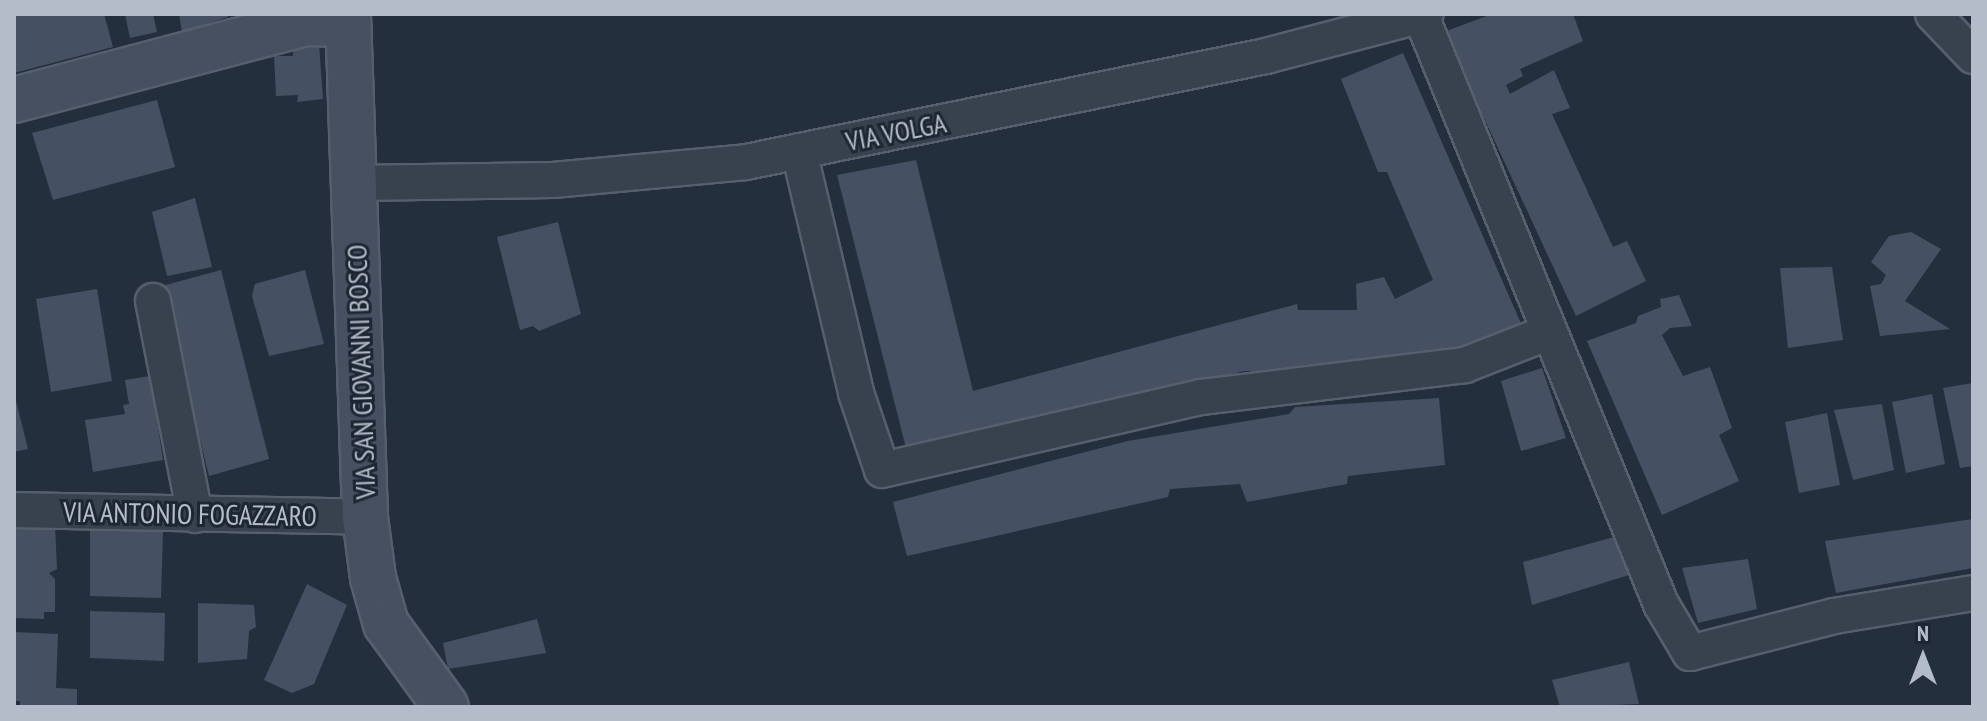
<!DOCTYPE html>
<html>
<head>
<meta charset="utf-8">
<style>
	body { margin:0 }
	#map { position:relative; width:1987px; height:721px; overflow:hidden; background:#242f3e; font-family:"PT Sans Narrow",sans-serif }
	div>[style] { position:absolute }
	.building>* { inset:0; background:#455162 }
	.roads { filter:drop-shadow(2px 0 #565f6c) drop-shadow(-2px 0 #565f6c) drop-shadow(0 2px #565f6c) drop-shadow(0 -2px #565f6c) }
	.street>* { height:34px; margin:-17px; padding:0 17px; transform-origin:17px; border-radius:17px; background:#38414e }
	.secondary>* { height:44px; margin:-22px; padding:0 22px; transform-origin:22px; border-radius:22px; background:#465061 }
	span { translate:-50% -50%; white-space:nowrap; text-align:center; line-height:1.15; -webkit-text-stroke:6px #1d2633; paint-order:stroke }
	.street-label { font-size:28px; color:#b4bcc9 }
	.frame { position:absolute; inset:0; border:16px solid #b4bcc9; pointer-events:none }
	.north { position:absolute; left:1883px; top:617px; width:80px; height:80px; -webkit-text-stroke:6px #1d2633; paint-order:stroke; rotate:0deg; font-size:22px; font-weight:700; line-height:32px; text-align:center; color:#b4bcc9 }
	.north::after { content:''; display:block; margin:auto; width:28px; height:36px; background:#b4bcc9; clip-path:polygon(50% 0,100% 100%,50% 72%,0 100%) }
</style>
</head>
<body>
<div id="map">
	<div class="building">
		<div style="clip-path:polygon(14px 14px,104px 14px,113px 47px,14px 73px)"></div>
		<div style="clip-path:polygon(125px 14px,153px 14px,157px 32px,130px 38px)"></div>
		<div style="clip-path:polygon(179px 14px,227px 14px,228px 17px,182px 32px)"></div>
		<div style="clip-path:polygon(1492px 14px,1573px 14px,1583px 41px,1520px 69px,1523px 76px,1506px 85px,1510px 94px,1554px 70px,1570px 108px,1552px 114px,1613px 247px,1627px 241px,1646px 281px,1576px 316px,1444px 32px)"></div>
		<div style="clip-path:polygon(294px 44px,319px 44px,323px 99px,297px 102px,298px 95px,276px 96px,274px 56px,293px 56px)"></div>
		<div style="clip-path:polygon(1403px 53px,1526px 335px,1417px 360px,1412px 356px,1301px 366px,1301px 371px,1244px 371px,908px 456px,837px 175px,916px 160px,973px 391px,1297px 304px,1298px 310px,1357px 310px,1356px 284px,1384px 277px,1395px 299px,1433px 280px,1387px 172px,1378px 172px,1341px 79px)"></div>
		<div style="clip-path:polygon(157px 100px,175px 167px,53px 200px,32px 133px)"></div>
		<div style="clip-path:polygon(195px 198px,212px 267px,167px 276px,152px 212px)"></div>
		<div style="clip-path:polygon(558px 222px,581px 314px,539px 331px,533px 326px,520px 330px,497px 237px)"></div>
		<div style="clip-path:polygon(1911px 232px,1941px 249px,1905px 301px,1950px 329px,1880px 336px,1870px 286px,1881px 284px,1886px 275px,1871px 262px,1889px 236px)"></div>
		<div style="clip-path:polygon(1832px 267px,1843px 340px,1788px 348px,1780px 268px)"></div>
		<div style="clip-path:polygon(221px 270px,269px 459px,209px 476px,162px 286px)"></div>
		<div style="clip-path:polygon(305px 270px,324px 344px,269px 356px,252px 296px,255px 284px)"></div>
		<div style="clip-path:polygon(97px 289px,112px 381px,51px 392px,36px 299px)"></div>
		<div style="clip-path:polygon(1679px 295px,1692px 326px,1670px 328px,1662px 335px,1683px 376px,1710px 367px,1732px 428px,1719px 435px,1739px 481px,1662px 515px,1587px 341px,1636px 323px,1638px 316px,1661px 307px,1660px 299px)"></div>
		<div style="clip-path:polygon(1542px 368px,1566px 438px,1521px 451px,1501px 381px)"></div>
		<div style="clip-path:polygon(150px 376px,163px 460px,93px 472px,85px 420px,125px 414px,123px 405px,129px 404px,125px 380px)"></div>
		<div style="clip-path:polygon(1973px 383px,1973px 466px,1960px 468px,1943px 388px)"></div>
		<div style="clip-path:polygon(14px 393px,28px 449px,14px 452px)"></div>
		<div style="clip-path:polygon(1932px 394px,1945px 464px,1906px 473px,1892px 402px)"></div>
		<div style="clip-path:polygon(1439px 398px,1445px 465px,1348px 476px,1347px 484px,1247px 502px,1240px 484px,1170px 489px,1168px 497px,907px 556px,893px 502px,1128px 441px,1289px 414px,1295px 407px)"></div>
		<div style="clip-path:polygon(1882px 404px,1894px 470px,1853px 480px,1834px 410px)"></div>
		<div style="clip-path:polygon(1827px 413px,1840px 485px,1799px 493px,1785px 422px)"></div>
		<div style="clip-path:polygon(14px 518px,55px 525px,57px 569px,49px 573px,55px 579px,55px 612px,44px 612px,44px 619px,14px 618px)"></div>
		<div style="clip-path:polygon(1973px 519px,1973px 568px,1836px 593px,1825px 541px)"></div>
		<div style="clip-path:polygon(90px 526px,163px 531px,161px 598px,90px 596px)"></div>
		<div style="clip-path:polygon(1614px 537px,1629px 575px,1532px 605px,1523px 562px)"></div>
		<div style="clip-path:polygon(1748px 559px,1757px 609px,1698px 623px,1682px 568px)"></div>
		<div style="clip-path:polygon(307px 584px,347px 605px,314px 684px,292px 693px,264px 680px)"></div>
		<div style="clip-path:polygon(198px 603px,254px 605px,256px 627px,249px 631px,247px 659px,198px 663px)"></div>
		<div style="clip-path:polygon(90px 611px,165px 613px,164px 661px,90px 658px)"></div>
		<div style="clip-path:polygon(537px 619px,546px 653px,448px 669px,443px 643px)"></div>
		<div style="clip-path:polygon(14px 632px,58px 634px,56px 688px,77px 689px,77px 707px,20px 707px,20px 701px,14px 701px)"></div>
		<div style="clip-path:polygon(1629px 662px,1639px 704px,1560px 707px,1552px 680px)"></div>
	</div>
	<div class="roads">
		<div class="street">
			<div style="left:1933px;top:14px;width:58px;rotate:46.4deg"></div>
			<div style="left:1421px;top:16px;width:635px;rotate:67.8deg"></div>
			<div style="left:1661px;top:604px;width:57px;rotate:59.4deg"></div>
			<div style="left:1690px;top:653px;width:149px;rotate:-14.4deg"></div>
			<div style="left:1834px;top:616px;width:141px;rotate:-9.4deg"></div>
			<div style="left:799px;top:151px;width:249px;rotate:76.7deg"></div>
			<div style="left:856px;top:393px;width:81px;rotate:71.3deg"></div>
			<div style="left:882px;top:470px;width:327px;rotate:-12.9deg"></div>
			<div style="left:1201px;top:397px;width:266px;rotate:-6.9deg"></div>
			<div style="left:1465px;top:365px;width:90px;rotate:-21.4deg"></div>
			<div style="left:356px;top:183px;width:197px;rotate:-0.9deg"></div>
			<div style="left:553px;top:180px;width:194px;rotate:-5.3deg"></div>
			<div style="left:746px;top:162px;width:531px;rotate:-11.52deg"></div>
			<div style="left:1266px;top:56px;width:165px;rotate:-14.7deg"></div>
			<div style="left:153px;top:301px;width:218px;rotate:78.9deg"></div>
			<div style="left:14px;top:510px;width:351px;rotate:1.1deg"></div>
		</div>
		<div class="secondary">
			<div style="left:348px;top:14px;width:503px;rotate:88.06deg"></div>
			<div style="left:365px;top:517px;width:62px;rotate:82.5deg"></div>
			<div style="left:373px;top:578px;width:48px;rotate:74.2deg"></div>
			<div style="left:386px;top:624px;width:102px;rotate:54.1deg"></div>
			<div style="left:14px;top:100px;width:302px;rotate:-14.8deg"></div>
			<div style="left:306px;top:23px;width:42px;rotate:1.4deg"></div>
		</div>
	</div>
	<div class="street-label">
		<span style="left:896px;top:132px;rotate:-11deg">VIA VOLGA</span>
		<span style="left:361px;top:372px;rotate:-92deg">VIA SAN GIOVANNI BOSCO</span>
		<span style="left:190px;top:514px;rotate:1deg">VIA ANTONIO FOGAZZARO</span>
	</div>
	<div class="frame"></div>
	<div class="north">N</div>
</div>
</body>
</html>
